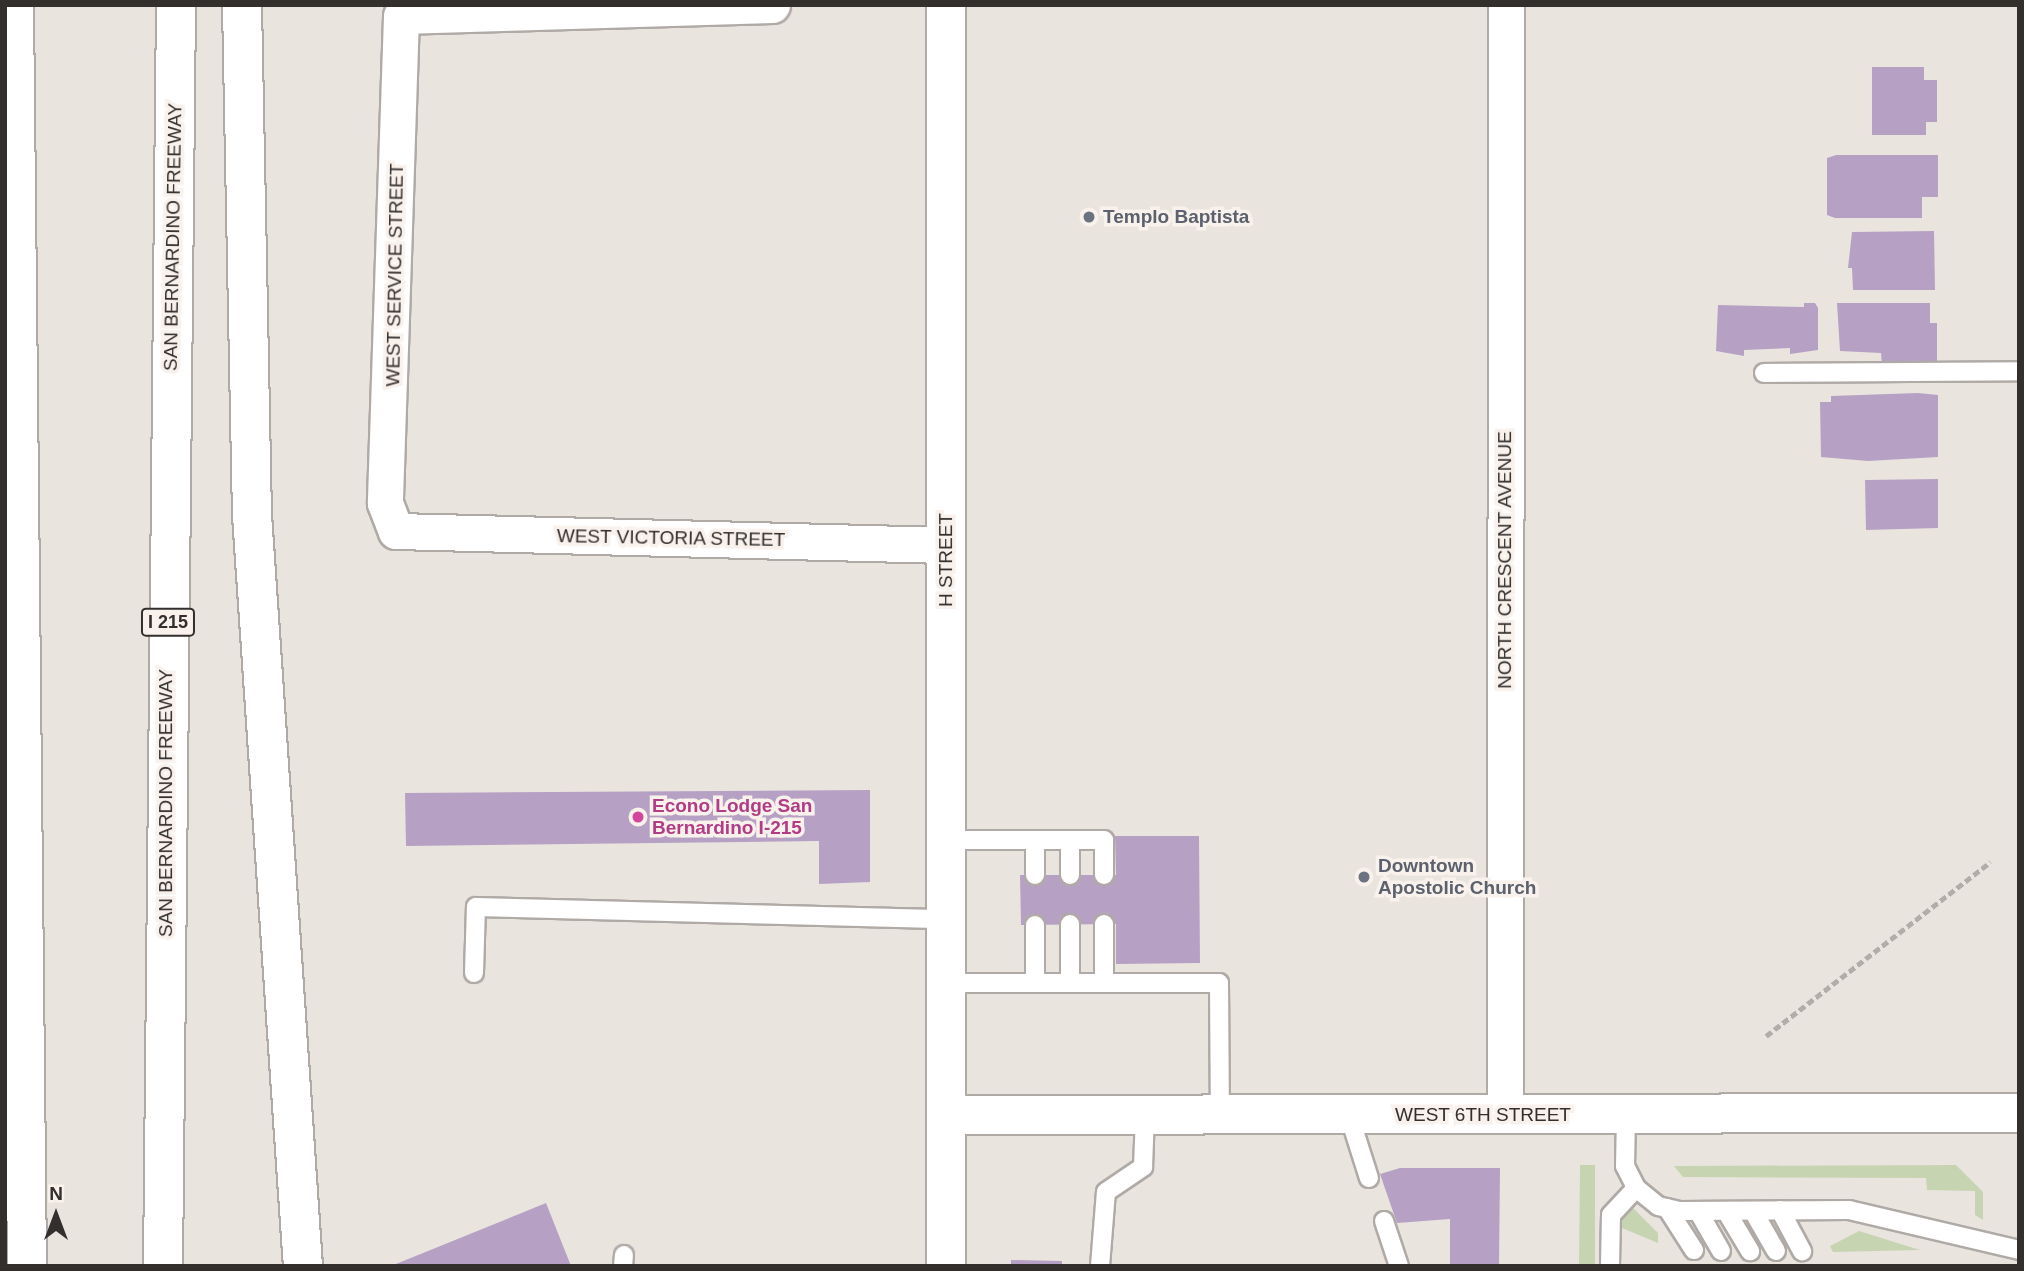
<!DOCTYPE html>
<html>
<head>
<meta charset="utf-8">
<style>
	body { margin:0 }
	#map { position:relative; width:2024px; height:1271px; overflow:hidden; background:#eae4df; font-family:Helvetica,sans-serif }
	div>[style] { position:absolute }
	.green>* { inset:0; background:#c7d4b1 }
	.building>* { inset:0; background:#b6a1c4 }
	.path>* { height:4.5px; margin-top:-2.25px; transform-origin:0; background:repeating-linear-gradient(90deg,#b2ada9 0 7px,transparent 0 10.5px) }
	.roads { filter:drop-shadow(2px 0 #b0aaa6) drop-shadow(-2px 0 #b0aaa6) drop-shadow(0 2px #b0aaa6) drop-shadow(0 -2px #b0aaa6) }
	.service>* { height:18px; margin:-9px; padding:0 9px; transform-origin:9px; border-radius:9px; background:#fff }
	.minor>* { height:35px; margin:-17.5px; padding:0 17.5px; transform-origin:17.5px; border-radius:17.5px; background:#fff }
	.tertiary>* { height:38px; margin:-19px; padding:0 19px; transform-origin:19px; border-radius:19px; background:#fff }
	.secondary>* { height:38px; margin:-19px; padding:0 19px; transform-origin:19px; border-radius:19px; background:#fff }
	.motorway>* { height:38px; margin:-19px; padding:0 19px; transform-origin:19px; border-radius:19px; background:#fff }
	.dots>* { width:19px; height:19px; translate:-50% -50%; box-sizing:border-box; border:4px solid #f8f1ec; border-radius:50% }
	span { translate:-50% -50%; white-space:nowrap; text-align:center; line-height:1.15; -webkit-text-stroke:7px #f8f1ec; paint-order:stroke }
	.shield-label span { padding:2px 5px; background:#f8f1ec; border:2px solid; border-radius:5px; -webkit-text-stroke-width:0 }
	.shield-label { font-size:18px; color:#322f2d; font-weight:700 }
	.worship-label { font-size:19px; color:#5b616d; font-weight:700 }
	.left { translate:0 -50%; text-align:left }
	.street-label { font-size:19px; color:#322f2d }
	.hotel-label { font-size:19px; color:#b23c85; font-weight:700 }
	.frame { position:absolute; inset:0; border:7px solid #322f2d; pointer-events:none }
	.north { position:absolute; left:21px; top:1180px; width:70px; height:70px; -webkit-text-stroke:5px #f8f1ec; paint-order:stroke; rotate:0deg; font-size:19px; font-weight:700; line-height:28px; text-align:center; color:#322f2d }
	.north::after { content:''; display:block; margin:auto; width:24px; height:32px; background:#322f2d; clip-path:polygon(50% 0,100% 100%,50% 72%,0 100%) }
</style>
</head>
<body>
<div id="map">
	<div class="green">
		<div style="clip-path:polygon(1580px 1165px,1595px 1165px,1595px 1266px,1579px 1266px)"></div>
		<div style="clip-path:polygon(1956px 1165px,1983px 1192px,1983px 1220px,1975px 1215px,1975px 1191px,1927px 1190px,1926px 1178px,1683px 1177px,1674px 1166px)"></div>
		<div style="clip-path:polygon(1631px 1206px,1658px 1233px,1658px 1243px,1622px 1228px,1620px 1211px)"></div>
		<div style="clip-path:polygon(1859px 1231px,1920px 1250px,1833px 1252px,1830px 1246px)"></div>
	</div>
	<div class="building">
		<div style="clip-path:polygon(1872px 67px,1924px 67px,1924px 80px,1937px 80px,1937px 122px,1926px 122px,1926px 135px,1872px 135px)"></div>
		<div style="clip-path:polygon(1836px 155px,1938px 155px,1938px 197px,1922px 197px,1922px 218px,1835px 218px,1827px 215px,1827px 158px)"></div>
		<div style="clip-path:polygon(1934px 231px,1935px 290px,1853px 290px,1852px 268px,1848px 268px,1852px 232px)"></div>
		<div style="clip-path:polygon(1804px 303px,1815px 303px,1818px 308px,1818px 350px,1790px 354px,1790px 348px,1744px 350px,1744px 356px,1716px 351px,1718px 305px,1804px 307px)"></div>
		<div style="clip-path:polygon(1837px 303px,1930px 303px,1930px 323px,1937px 323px,1937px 366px,1882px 366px,1881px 353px,1840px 351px)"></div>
		<div style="clip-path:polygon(1918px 393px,1938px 395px,1938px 457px,1868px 461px,1821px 457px,1820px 402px,1831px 402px,1831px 396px)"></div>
		<div style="clip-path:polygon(1938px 479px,1938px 528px,1866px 530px,1865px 480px)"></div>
		<div style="clip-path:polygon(870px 790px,870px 882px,819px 884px,819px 841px,406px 846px,405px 793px)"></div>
		<div style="clip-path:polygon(1115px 836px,1199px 836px,1200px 963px,1116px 964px,1116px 924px,1021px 925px,1020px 875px,1116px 875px)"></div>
		<div style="clip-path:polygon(1400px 1168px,1500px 1168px,1499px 1266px,1450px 1266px,1450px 1219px,1397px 1223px,1380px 1174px)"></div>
		<div style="clip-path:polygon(546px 1203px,571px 1266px,391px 1266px)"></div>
		<div style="clip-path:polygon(1011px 1260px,1062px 1261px,1062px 1266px,1011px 1266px)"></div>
	</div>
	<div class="path">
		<div style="left:1766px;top:1036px;width:284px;rotate:-37.8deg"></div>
	</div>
	<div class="roads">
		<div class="service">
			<div style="left:1764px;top:373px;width:255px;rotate:-0.4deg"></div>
			<div style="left:946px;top:840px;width:158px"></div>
			<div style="left:1104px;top:840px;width:35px;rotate:90deg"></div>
			<div style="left:1035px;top:840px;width:35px;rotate:90deg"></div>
			<div style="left:1070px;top:840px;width:35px;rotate:90deg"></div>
			<div style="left:1070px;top:924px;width:58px;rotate:90deg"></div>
			<div style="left:1104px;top:924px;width:59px;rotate:90deg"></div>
			<div style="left:1035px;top:925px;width:57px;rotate:90deg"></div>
			<div style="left:474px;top:973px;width:66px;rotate:-88.3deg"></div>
			<div style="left:476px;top:907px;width:470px;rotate:1.5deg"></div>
			<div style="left:946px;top:983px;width:273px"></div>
			<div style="left:1219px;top:983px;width:132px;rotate:89.6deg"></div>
			<div style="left:1349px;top:1115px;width:66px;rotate:72.4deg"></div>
			<div style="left:1626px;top:1115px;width:51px;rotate:91.1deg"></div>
			<div style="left:1625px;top:1166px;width:25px;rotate:63deg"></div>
			<div style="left:1636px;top:1188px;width:28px;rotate:39deg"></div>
			<div style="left:1658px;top:1206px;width:22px;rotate:13deg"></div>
			<div style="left:1679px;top:1211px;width:170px;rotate:-0.3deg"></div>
			<div style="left:1849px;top:1210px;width:175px;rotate:13.2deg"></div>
			<div style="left:1667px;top:1208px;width:50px;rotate:57.3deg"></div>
			<div style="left:1780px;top:1210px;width:47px;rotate:61.8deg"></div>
			<div style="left:1698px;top:1211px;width:46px;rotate:60.1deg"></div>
			<div style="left:1726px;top:1211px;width:47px;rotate:59deg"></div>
			<div style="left:1753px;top:1211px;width:46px;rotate:60.1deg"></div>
			<div style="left:1384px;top:1221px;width:47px;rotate:71.6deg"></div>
			<div style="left:623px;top:1266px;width:11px;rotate:-85deg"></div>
			<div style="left:1100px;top:1266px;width:74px;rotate:-85.4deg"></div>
			<div style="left:1106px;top:1192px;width:45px;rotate:-34deg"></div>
			<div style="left:1143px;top:1167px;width:52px;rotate:-87.8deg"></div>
			<div style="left:1610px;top:1266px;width:51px;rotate:-88.9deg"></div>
			<div style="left:1611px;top:1215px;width:37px;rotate:-47deg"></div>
		</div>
		<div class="minor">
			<div style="left:772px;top:5px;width:371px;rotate:178.3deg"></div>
			<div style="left:401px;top:16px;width:487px;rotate:91.9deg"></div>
			<div style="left:385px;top:503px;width:30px;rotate:69deg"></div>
			<div style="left:396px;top:531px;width:550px;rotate:1.46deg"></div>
			<div style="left:1505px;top:1115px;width:1110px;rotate:-89.95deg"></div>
		</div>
		<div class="tertiary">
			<div style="left:946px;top:5px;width:1110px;rotate:90deg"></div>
			<div style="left:946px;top:1115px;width:1073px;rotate:-0.11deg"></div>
		</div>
		<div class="secondary">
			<div style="left:946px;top:1115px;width:151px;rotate:90deg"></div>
		</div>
		<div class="motorway">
			<div style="left:14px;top:5px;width:1261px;rotate:89.41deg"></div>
			<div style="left:242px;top:5px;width:510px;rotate:88.88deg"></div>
			<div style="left:252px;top:515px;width:753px;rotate:86.12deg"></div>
			<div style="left:163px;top:1266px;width:1261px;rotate:-89.41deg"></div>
		</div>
	</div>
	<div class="dots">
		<div style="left:1089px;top:217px;background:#6b7280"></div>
		<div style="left:638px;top:817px;background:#d1479c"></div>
		<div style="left:1364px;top:877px;background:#6b7280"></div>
	</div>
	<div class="shield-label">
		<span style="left:168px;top:622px">I 215</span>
	</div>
	<div class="worship-label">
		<span class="left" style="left:1103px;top:217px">Templo Baptista</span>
		<span class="left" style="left:1378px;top:877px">Downtown<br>Apostolic Church</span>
	</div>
	<div class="street-label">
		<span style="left:173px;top:237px;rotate:-89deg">SAN BERNARDINO FREEWAY</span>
		<span style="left:395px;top:275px;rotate:-89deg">WEST SERVICE STREET</span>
		<span style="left:671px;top:538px;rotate:1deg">WEST VICTORIA STREET</span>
		<span style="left:946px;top:560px;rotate:-90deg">H STREET</span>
		<span style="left:1505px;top:560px;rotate:-90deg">NORTH CRESCENT AVENUE</span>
		<span style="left:166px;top:803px;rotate:-90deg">SAN BERNARDINO FREEWAY</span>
		<span style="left:1483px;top:1115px">WEST 6TH STREET</span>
	</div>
	<div class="hotel-label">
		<span class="left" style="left:652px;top:817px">Econo Lodge San<br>Bernardino I-215</span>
	</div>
	<div class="frame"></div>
	<div class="north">N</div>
</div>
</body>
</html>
